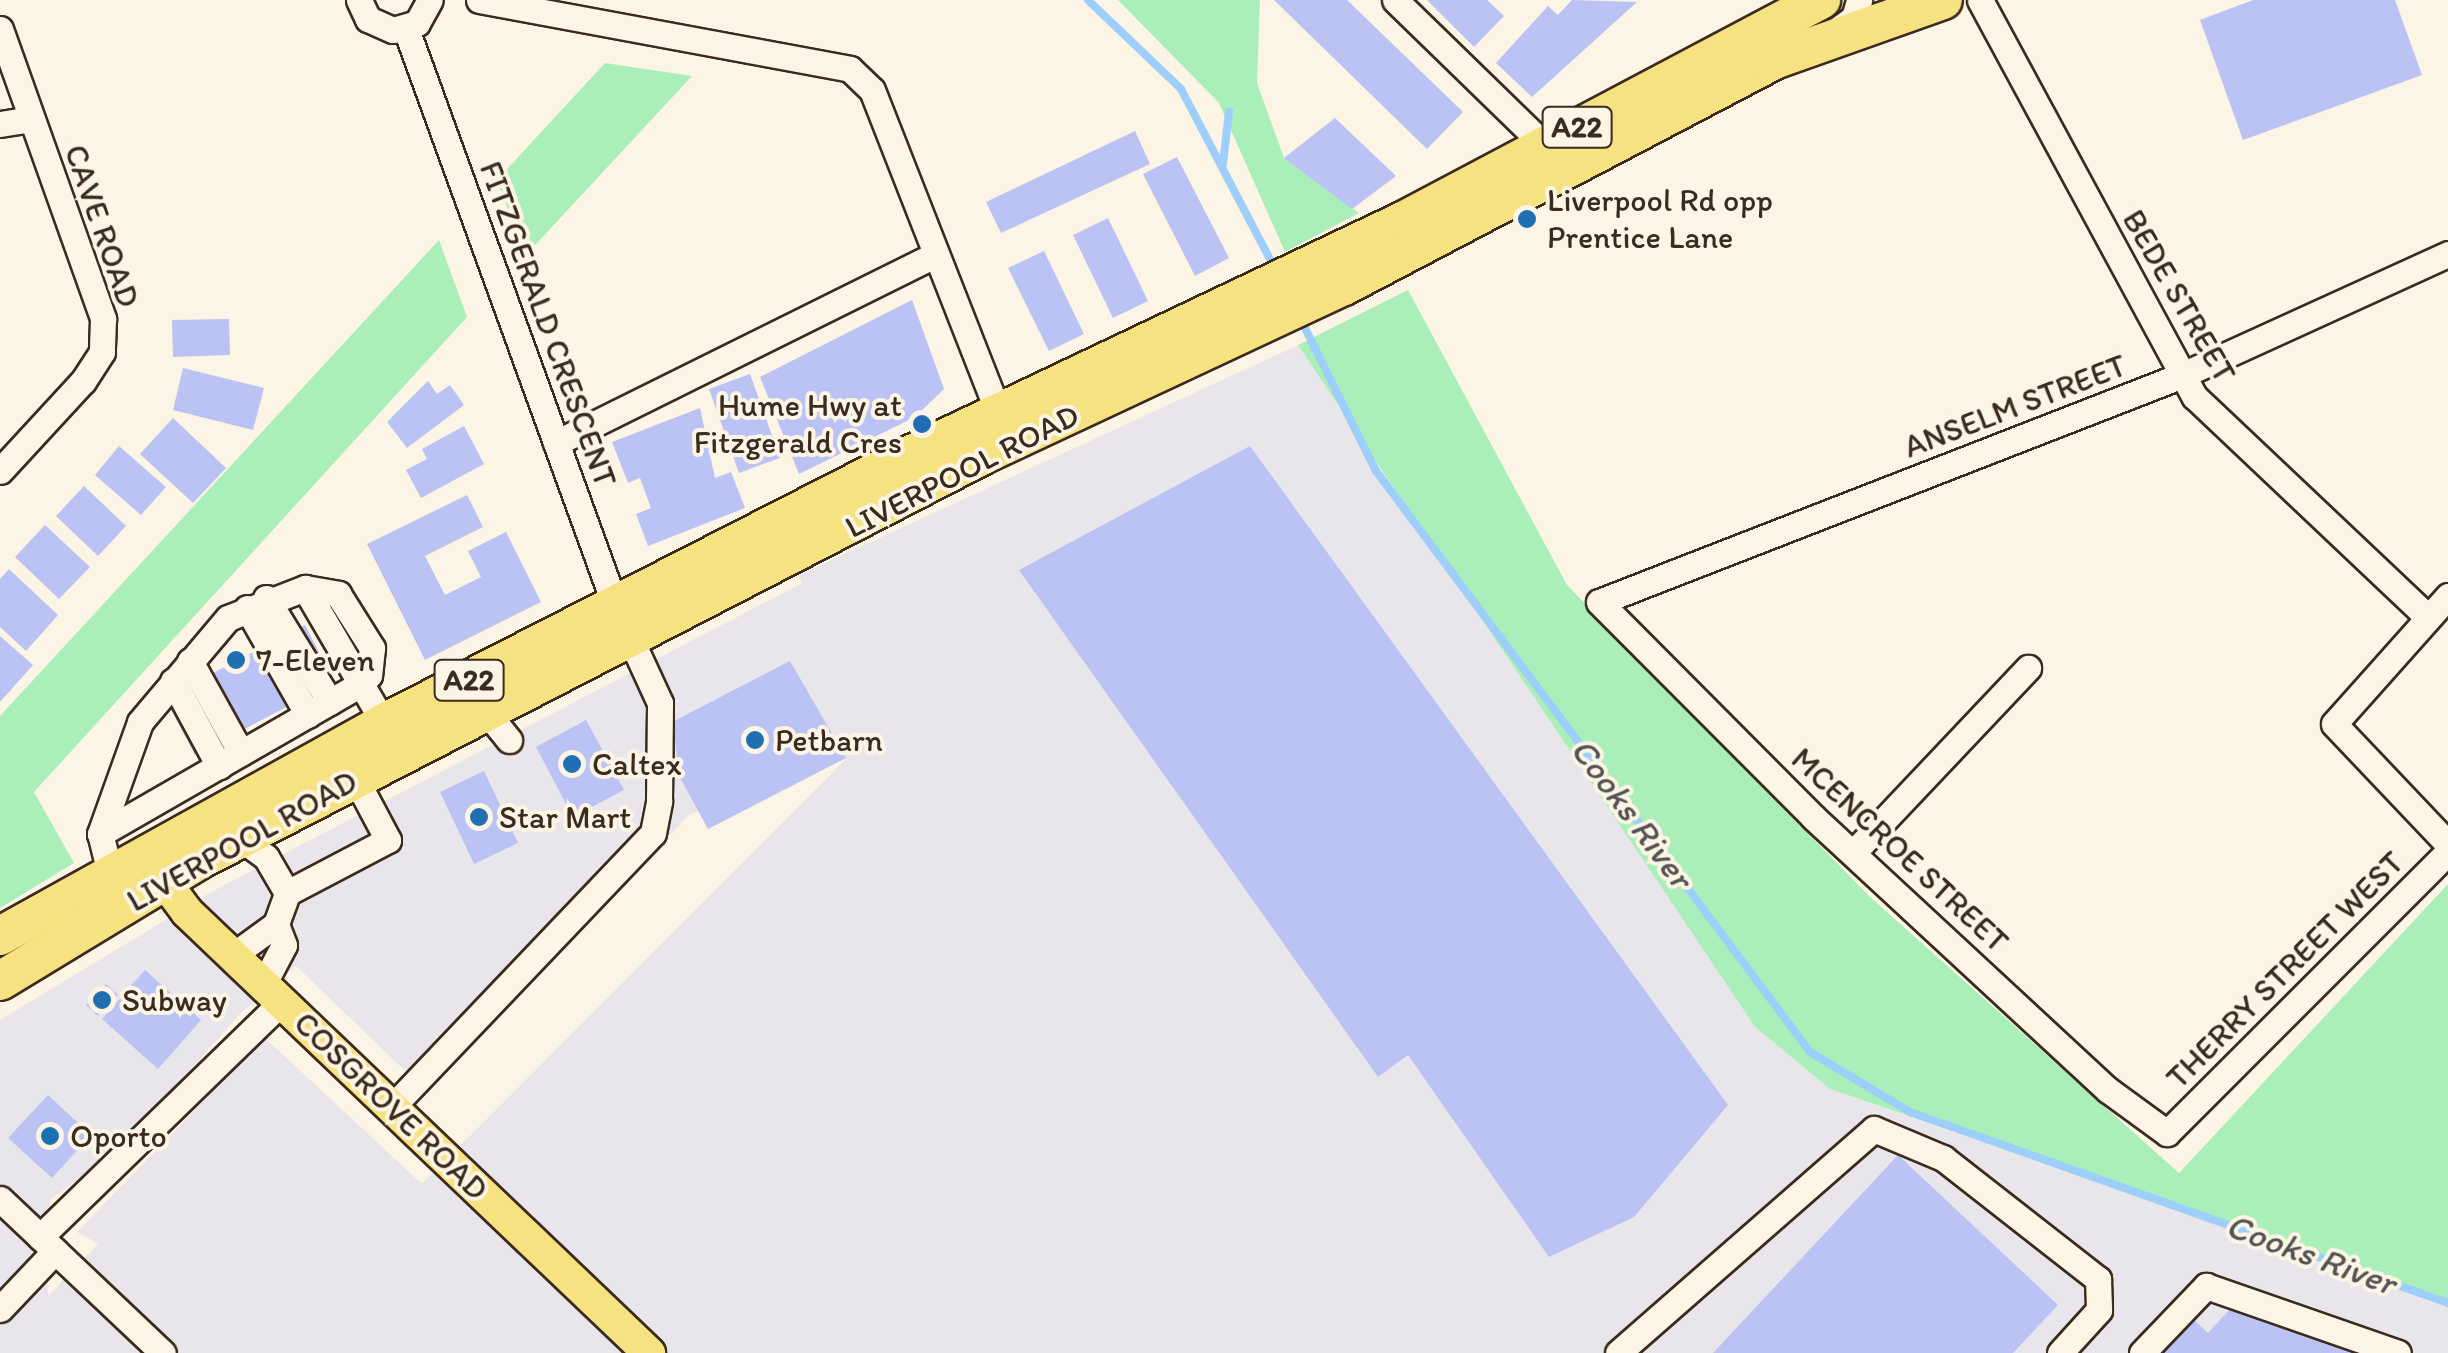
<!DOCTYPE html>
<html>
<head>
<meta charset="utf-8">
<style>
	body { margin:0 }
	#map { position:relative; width:2448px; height:1353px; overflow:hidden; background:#fcf5e5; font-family:Itim,sans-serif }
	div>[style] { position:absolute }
	.built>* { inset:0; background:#e8e6ea }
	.green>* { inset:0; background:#aaefba }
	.stream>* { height:8px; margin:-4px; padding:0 4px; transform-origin:4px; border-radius:4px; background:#9ecffb }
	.building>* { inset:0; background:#bbc2f4 }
	.roads { filter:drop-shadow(2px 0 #3b2a1e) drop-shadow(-2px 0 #3b2a1e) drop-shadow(0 2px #3b2a1e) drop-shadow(0 -2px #3b2a1e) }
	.minor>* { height:25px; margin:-12.5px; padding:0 12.5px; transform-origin:12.5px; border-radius:12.5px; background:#fcf5e5 }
	.major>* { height:32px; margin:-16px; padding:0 16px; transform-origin:16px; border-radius:16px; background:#f7e281 }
	.highway>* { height:38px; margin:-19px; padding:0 19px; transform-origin:19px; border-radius:19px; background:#f7e281 }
	.dots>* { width:28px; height:28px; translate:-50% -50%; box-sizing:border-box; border:5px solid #fcf5e5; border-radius:50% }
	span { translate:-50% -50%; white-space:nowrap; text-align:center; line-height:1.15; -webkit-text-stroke:8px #fcf5e5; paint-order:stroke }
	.shield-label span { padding:2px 8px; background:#fcf5e5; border:2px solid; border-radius:8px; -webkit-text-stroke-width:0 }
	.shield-label { font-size:30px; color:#3b2a1e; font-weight:700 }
	.poi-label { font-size:32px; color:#3b2a1e }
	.left { translate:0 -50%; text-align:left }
	.right { translate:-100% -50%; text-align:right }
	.street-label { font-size:32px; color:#3b2a1e }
	.water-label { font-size:35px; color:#545355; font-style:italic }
</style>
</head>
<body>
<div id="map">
	<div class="built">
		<div style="clip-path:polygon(evenodd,1298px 345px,1755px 1027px,1830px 1089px,2448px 1304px,2448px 1353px,0 1353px,0 1020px,215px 890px,802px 583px,799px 575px,1298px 345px,847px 758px,422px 1184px,265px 1038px,77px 1232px,98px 1244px,48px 1296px,50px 1200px,122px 1147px,239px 1015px,296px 966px,426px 1091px,689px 815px,704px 809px,716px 819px,847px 758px)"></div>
	</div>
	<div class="green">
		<div style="clip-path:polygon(1118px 0,1260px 0,1257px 83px,1284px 158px,1359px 213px,1285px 252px,1219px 103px)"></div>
		<div style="clip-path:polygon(605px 63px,692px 76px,525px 256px,497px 180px)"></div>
		<div style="clip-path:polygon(439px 240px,467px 317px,34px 792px,74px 863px,0 908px,0 716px)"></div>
		<div style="clip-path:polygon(1408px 290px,1567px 585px,1869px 896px,2179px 1173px,2448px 884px,2448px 1300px,1830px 1089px,1755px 1027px,1298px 345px)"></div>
	</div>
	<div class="stream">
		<div style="left:1088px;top:0;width:129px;rotate:43.7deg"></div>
		<div style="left:1181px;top:89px;width:201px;rotate:62.4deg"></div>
		<div style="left:1223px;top:164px;width:53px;rotate:-83.5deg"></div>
		<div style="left:1301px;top:320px;width:169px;rotate:63.6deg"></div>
		<div style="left:1376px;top:471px;width:725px;rotate:53.24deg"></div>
		<div style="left:1810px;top:1052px;width:117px;rotate:31deg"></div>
		<div style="left:1910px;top:1112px;width:571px;rotate:19.55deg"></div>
	</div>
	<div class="building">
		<div style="clip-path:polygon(1274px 0,1347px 0,1463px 112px,1427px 149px)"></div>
		<div style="clip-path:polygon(1427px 0,1487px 0,1504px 16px,1474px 47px)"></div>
		<div style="clip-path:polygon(1572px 0,1637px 2px,1532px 97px,1496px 63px,1548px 6px,1558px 15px)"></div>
		<div style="clip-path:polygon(2253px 0,2395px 0,2422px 75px,2243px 140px,2200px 20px)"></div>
		<div style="clip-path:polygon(1335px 118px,1396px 176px,1352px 209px,1284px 158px)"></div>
		<div style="clip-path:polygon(1135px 131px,1150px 164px,1001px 233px,986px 202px)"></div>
		<div style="clip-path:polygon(1177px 157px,1229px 258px,1195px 276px,1143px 174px)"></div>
		<div style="clip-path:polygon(1108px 218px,1148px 301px,1113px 318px,1073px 235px)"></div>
		<div style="clip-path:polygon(1044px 251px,1084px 334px,1049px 351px,1008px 268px)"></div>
		<div style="clip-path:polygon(912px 300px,944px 389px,915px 417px,799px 474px,760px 377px)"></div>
		<div style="clip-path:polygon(229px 319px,230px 355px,173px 357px,172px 320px)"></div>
		<div style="clip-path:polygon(183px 368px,264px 388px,253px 430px,173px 410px)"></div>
		<div style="clip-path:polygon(750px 374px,780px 458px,739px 473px,709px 389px)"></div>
		<div style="clip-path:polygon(428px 381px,437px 394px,450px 385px,464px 405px,407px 448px,387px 422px)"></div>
		<div style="clip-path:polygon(700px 408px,715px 478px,731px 472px,745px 508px,648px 546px,636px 514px,651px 508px,640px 478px,628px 483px,612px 442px)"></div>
		<div style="clip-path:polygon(173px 418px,226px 468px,193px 503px,140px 454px)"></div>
		<div style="clip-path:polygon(464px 426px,484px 464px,421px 498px,406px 470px,427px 459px,422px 449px)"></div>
		<div style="clip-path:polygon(119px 446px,166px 487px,141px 515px,95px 475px)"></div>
		<div style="clip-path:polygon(1250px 446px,1728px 1105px,1634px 1217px,1549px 1257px,1408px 1055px,1378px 1077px,1019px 570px)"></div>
		<div style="clip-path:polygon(84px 486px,126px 526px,98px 556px,56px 516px)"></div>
		<div style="clip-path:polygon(467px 495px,483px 527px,425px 556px,445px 595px,481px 577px,468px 551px,506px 532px,541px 602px,425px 660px,367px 544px)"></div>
		<div style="clip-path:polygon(45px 525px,90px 567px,59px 599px,15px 557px)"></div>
		<div style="clip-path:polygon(9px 569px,58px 615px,26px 651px,0 627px,0 579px)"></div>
		<div style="clip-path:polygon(305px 625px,334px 682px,195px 755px,165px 698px)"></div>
		<div style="clip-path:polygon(0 636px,33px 665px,0 702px)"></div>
		<div style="clip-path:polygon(790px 661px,846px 758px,708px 829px,678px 774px,674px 721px)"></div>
		<div style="clip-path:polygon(586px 720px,624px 790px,573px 817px,536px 747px)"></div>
		<div style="clip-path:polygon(484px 771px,518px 843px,474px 864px,440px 792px)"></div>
		<div style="clip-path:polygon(145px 970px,201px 1020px,158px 1069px,102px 1019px)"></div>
		<div style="clip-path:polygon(106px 984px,118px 995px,98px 1016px,86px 1005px)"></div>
		<div style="clip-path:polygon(48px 1095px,91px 1135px,52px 1178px,8px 1138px)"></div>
		<div style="clip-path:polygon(1898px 1155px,2058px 1305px,2013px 1353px,1713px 1353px)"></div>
		<div style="clip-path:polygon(2232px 1307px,2366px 1353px,2159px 1353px,2192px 1318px,2208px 1333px)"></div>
	</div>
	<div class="roads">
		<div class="minor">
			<div style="left:359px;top:0;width:21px;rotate:65deg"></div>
			<div style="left:368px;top:19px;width:27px;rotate:24deg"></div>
			<div style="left:393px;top:30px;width:25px;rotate:-16deg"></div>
			<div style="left:417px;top:23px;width:26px;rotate:-61deg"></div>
			<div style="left:479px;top:0;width:377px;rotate:10.5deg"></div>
			<div style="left:850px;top:69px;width:30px;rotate:44deg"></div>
			<div style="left:872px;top:90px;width:346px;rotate:68.6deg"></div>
			<div style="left:1395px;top:0;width:208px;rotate:44.2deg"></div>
			<div style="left:1980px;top:0;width:451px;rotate:61.6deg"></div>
			<div style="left:2195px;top:397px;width:320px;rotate:43.4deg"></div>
			<div style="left:0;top:29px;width:308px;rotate:70.4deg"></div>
			<div style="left:103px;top:319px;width:33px;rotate:92deg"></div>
			<div style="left:102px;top:352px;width:35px;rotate:123deg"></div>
			<div style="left:83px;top:381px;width:122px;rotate:132.7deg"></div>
			<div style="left:1833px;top:33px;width:26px;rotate:-36deg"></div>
			<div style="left:1854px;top:18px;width:19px;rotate:-74deg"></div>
			<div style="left:0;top:124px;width:31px;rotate:-9deg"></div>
			<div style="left:2448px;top:254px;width:294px;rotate:155.5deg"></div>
			<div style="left:2180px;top:376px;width:623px;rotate:158.74deg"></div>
			<div style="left:1599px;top:602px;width:303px;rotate:45.1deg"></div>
			<div style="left:1813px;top:817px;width:402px;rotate:42.8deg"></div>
			<div style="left:2108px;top:1090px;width:73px;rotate:36.1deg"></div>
			<div style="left:2167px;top:1133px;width:397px;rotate:-45deg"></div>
			<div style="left:556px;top:443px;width:424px;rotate:-26.4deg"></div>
			<div style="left:2448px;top:596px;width:171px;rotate:131.7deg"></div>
			<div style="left:2334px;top:724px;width:166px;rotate:46.5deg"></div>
			<div style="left:266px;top:598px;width:122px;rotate:58.4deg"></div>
			<div style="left:247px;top:608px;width:123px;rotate:60.3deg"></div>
			<div style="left:190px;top:661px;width:105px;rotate:61deg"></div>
			<div style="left:173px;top:681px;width:97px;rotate:61.6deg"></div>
			<div style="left:484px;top:709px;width:40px;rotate:51deg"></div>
			<div style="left:100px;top:834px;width:119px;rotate:-70.3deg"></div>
			<div style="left:140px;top:722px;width:136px;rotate:-49.8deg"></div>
			<div style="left:228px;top:618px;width:83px;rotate:-21.3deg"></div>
			<div style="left:305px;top:588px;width:34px;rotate:10deg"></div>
			<div style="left:338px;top:594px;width:64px;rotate:57.8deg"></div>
			<div style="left:372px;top:648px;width:27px;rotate:96deg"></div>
			<div style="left:369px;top:675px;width:12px;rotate:132deg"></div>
			<div style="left:361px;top:684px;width:111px;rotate:-120.3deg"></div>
			<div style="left:241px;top:839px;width:31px;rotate:36deg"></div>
			<div style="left:266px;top:857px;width:42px;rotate:59.7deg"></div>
			<div style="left:287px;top:893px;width:114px;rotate:-27.7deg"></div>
			<div style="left:388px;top:840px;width:70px;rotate:-118deg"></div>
			<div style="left:1853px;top:853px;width:255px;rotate:-46.6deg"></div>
			<div style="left:109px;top:869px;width:36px;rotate:-104deg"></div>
			<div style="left:100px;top:834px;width:301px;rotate:-29.9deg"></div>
			<div style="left:361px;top:684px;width:45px;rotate:59.5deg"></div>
			<div style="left:232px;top:956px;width:54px;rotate:-36deg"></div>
			<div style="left:263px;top:985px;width:45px;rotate:-62.3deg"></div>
			<div style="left:284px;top:945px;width:22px;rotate:-111deg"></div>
			<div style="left:276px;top:924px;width:33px;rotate:-70deg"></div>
			<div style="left:392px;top:1107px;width:378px;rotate:-46.4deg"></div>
			<div style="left:653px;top:833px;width:33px;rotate:-79deg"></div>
			<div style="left:659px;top:801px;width:98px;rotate:-89.4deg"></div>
			<div style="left:660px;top:703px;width:108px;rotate:-114.7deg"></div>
			<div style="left:615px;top:605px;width:613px;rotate:-109.94deg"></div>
			<div style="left:0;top:1199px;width:224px;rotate:43.4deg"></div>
			<div style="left:40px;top:1237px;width:337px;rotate:-44.2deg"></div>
			<div style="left:0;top:1309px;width:80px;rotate:-46.5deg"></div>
			<div style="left:1618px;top:1353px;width:340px;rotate:-41.2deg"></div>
			<div style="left:1874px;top:1129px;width:75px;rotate:22.8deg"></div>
			<div style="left:1943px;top:1158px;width:197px;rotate:38deg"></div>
			<div style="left:2098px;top:1279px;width:31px;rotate:88deg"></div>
			<div style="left:2099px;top:1310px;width:58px;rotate:132.2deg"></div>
			<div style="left:2142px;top:1353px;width:93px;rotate:-46.3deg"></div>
			<div style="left:2206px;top:1286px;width:203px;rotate:19.2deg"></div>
		</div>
		<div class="major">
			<div style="left:150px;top:862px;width:62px;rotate:53.5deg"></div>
			<div style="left:187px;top:912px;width:639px;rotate:43.67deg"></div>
		</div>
		<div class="highway">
			<div style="left:0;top:936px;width:439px;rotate:-29deg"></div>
			<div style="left:384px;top:723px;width:576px;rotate:-27.05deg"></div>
			<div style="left:897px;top:461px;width:562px;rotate:-25.38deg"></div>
			<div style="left:1405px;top:220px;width:471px;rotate:-27.9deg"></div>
			<div style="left:0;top:981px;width:235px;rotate:-31.3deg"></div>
			<div style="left:201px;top:859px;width:885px;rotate:-27.32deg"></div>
			<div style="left:987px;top:453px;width:394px;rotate:-25.1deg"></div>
			<div style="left:1344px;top:286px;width:486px;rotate:-27.7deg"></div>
			<div style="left:1774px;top:60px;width:179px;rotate:-19.5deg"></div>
		</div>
	</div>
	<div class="dots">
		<div style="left:1527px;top:219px;background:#1f6fb2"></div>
		<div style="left:922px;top:424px;background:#1f6fb2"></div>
		<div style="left:236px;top:660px;background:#1f6fb2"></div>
		<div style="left:755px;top:740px;background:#1f6fb2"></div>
		<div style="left:572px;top:764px;background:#1f6fb2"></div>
		<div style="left:479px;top:817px;background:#1f6fb2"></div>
		<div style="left:102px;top:1000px;background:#1f6fb2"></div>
		<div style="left:50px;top:1136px;background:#1f6fb2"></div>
	</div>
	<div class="shield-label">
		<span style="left:1577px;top:127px">A22</span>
		<span style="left:469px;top:680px">A22</span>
	</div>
	<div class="poi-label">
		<span class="left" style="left:1547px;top:219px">Liverpool Rd opp<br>Prentice Lane</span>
		<span class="right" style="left:902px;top:424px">Hume Hwy at<br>Fitzgerald Cres</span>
		<span class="left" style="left:256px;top:660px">7-Eleven</span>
		<span class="left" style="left:775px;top:740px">Petbarn</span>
		<span class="left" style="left:592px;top:764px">Caltex</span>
		<span class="left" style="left:499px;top:817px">Star Mart</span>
		<span class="left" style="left:122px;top:1000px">Subway</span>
		<span class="left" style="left:70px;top:1136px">Oporto</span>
	</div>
	<div class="street-label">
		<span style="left:102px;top:226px;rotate:71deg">CAVE ROAD</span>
		<span style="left:2179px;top:296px;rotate:60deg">BEDE STREET</span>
		<span style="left:548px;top:324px;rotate:70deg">FITZGERALD CRESCENT</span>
		<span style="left:2015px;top:406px;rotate:-21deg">ANSELM STREET</span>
		<span style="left:962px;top:471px;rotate:-27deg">LIVERPOOL ROAD</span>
		<span style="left:242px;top:841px;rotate:-29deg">LIVERPOOL ROAD</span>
		<span style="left:1900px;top:850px;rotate:43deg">MCENCROE STREET</span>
		<span style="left:2285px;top:970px;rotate:-45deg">THERRY STREET WEST</span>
		<span style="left:391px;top:1106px;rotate:44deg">COSGROVE ROAD</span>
	</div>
	<div class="water-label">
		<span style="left:1632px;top:813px;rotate:53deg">Cooks River</span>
		<span style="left:2311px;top:1254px;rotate:20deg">Cooks River</span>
	</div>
</div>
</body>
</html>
